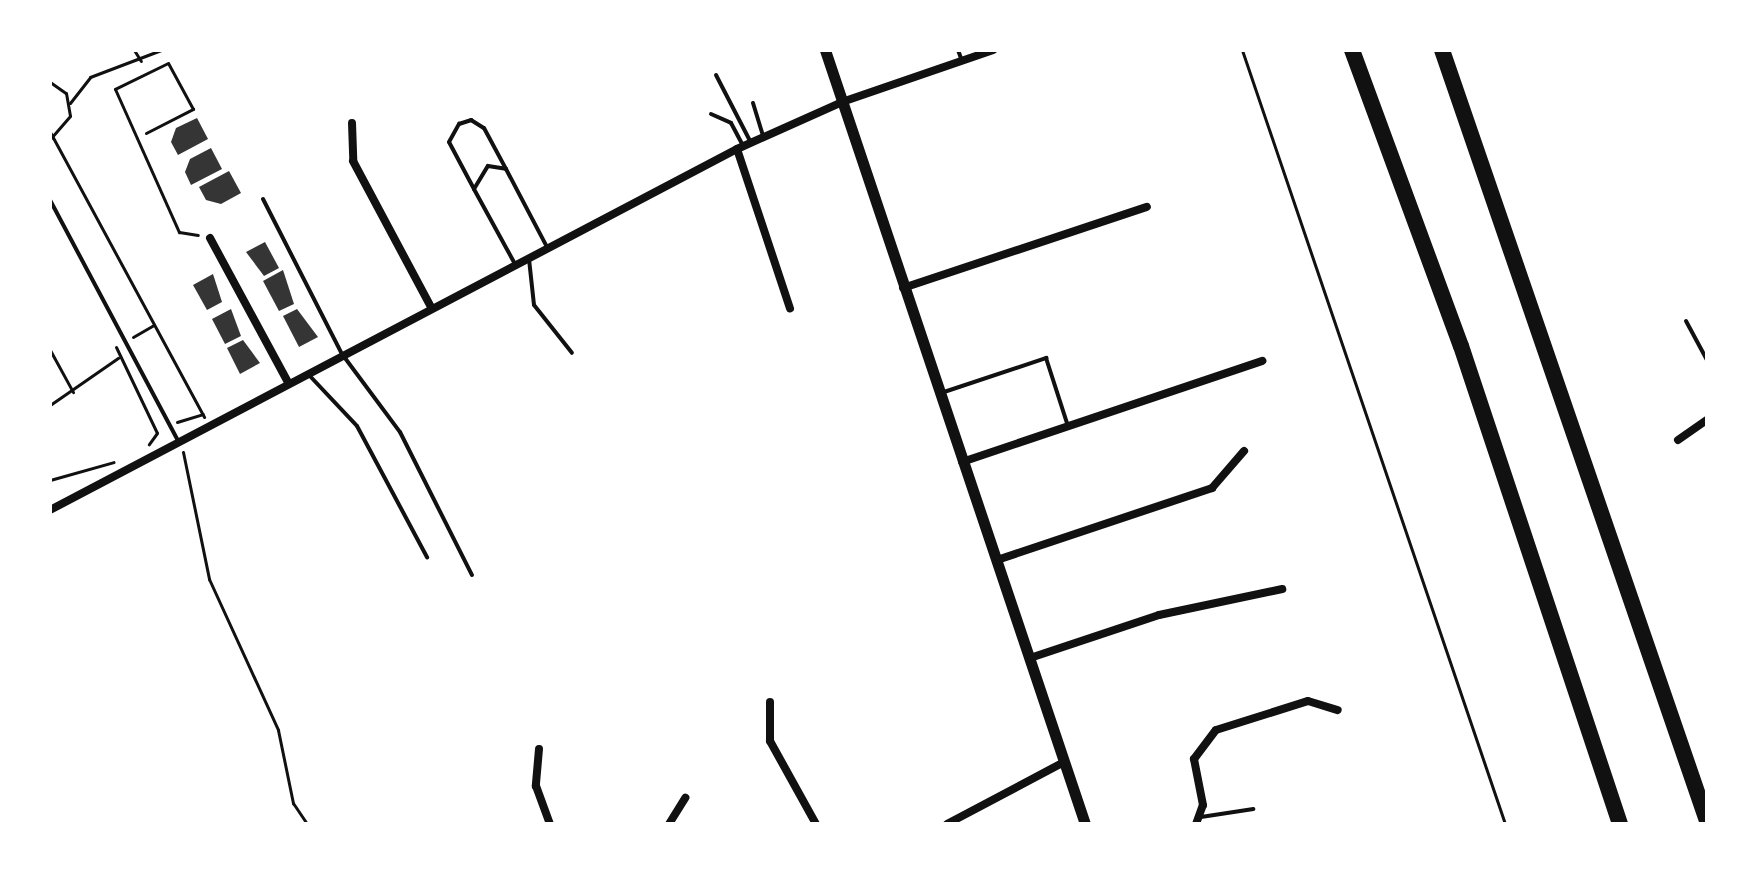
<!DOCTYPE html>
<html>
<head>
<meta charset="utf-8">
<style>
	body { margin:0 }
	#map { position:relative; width:1757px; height:874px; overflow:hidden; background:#fff; font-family:Ubuntu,sans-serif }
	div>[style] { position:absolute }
	.building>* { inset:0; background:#353535 }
	.path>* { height:3px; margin:-1.5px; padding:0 1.5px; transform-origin:1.5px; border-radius:1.5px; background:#111 }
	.service>* { height:4px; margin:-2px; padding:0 2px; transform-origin:2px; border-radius:2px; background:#111 }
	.minor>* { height:8px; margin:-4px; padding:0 4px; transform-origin:4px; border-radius:4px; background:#111 }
	.tertiary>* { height:11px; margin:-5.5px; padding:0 5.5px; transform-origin:5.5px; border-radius:5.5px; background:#111 }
	.motorway>* { height:16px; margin:-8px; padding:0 8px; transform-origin:8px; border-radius:8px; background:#111 }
	span { translate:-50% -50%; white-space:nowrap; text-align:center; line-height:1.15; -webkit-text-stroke:7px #fff; paint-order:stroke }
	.frame { position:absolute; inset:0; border:52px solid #fff; pointer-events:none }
</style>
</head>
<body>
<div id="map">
	<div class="building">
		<div style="clip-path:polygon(197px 118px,208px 139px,178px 155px,171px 142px,176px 128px)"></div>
		<div style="clip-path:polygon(211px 148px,222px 169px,191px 185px,185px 172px,190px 159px)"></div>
		<div style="clip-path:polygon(229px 171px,241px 193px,221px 204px,206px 200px,199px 187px)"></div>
		<div style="clip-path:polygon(265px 242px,279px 268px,264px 276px,246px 252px)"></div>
		<div style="clip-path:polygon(283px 270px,294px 304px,279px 311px,263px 281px)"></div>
		<div style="clip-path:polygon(213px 274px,222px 302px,207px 310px,193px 285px)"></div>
		<div style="clip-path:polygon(231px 309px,241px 336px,225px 344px,212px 319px)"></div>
		<div style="clip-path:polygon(297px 309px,318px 337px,299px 347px,283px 316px)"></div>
		<div style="clip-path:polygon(243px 340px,260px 363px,240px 374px,227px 348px)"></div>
	</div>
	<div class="path">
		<div style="left:134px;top:50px;width:13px;rotate:58deg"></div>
		<div style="left:1242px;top:50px;width:817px;rotate:71.23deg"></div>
		<div style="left:50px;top:82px;width:19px;rotate:35deg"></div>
		<div style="left:66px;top:93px;width:23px;rotate:80deg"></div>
		<div style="left:70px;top:116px;width:30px;rotate:131deg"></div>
		<div style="left:70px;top:103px;width:33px;rotate:-52deg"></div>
		<div style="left:90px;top:77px;width:76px;rotate:-20.8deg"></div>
		<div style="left:50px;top:132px;width:324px;rotate:61.6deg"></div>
		<div style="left:146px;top:133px;width:53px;rotate:-27.1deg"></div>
		<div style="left:193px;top:109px;width:52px;rotate:-118.5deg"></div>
		<div style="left:168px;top:63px;width:59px;rotate:153.9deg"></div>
		<div style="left:115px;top:89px;width:157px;rotate:65.9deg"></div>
		<div style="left:179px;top:232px;width:19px;rotate:9deg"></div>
		<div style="left:133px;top:337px;width:24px;rotate:-30deg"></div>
		<div style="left:116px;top:347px;width:95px;rotate:64.5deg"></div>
		<div style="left:157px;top:433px;width:14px;rotate:126deg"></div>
		<div style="left:50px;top:350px;width:48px;rotate:61.3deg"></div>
		<div style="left:50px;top:405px;width:83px;rotate:-34.7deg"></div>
		<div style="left:177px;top:422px;width:27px;rotate:-17deg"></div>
		<div style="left:183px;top:452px;width:130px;rotate:78.4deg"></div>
		<div style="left:209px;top:579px;width:166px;rotate:65.4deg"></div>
		<div style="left:278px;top:730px;width:75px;rotate:78.4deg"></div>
		<div style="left:293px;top:803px;width:25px;rotate:56deg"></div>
		<div style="left:50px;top:480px;width:66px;rotate:-15.7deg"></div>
	</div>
	<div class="service">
		<div style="left:958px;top:50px;width:12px;rotate:70deg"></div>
		<div style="left:716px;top:75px;width:74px;rotate:62.7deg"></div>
		<div style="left:753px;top:103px;width:34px;rotate:73deg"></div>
		<div style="left:711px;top:114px;width:22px;rotate:24deg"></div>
		<div style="left:731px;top:123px;width:24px;rotate:62deg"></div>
		<div style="left:474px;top:189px;width:53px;rotate:-118deg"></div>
		<div style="left:449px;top:142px;width:21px;rotate:-61deg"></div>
		<div style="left:459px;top:124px;width:13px;rotate:-18deg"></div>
		<div style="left:471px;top:120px;width:15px;rotate:32deg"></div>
		<div style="left:484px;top:128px;width:47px;rotate:61.8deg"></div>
		<div style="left:263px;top:199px;width:174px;rotate:63deg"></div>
		<div style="left:342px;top:354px;width:97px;rotate:53.4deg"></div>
		<div style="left:400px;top:432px;width:160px;rotate:63.3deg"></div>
		<div style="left:50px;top:200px;width:273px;rotate:62deg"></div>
		<div style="left:529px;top:259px;width:46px;rotate:83.8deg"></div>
		<div style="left:534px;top:305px;width:61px;rotate:51.6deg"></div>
		<div style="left:515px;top:264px;width:85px;rotate:-118.7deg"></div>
		<div style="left:474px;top:189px;width:27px;rotate:-59deg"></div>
		<div style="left:488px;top:166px;width:18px;rotate:9deg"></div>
		<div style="left:506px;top:169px;width:88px;rotate:62.3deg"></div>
		<div style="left:1686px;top:321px;width:44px;rotate:61.7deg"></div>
		<div style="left:308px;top:374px;width:71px;rotate:46.7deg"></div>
		<div style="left:357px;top:426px;width:149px;rotate:61.9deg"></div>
		<div style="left:944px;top:392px;width:108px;rotate:-18.4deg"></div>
		<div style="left:1046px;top:358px;width:71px;rotate:72.1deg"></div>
		<div style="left:1201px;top:817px;width:53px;rotate:-8.7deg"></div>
	</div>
	<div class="minor">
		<div style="left:352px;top:123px;width:38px;rotate:88deg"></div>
		<div style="left:353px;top:161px;width:166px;rotate:61.9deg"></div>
		<div style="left:737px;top:149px;width:168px;rotate:71.6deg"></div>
		<div style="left:210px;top:238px;width:164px;rotate:61.6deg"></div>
		<div style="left:903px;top:288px;width:257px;rotate:-18.4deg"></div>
		<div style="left:1678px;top:440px;width:35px;rotate:-35deg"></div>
		<div style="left:962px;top:462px;width:317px;rotate:-18.6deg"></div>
		<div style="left:50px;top:510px;width:776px;rotate:-27.72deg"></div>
		<div style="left:737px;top:149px;width:115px;rotate:-24.1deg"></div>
		<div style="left:842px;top:102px;width:160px;rotate:-19deg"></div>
		<div style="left:997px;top:560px;width:227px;rotate:-18.5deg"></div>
		<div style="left:1212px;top:488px;width:49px;rotate:-49.1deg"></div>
		<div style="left:1030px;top:658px;width:136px;rotate:-18.4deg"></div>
		<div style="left:1159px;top:615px;width:126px;rotate:-11.9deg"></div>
		<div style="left:770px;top:702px;width:39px;rotate:90deg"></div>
		<div style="left:770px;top:741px;width:95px;rotate:61deg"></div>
		<div style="left:539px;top:749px;width:37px;rotate:95deg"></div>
		<div style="left:536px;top:786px;width:40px;rotate:69.8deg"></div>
		<div style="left:669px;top:824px;width:31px;rotate:-58deg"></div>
		<div style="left:947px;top:824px;width:132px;rotate:-27.9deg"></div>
		<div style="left:1196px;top:824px;width:20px;rotate:-70deg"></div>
		<div style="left:1203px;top:805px;width:47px;rotate:-101.1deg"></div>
		<div style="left:1194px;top:759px;width:36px;rotate:-53deg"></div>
		<div style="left:1216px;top:730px;width:96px;rotate:-17.5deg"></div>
		<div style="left:1308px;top:701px;width:31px;rotate:17deg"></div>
	</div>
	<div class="tertiary">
		<div style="left:825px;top:50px;width:817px;rotate:71.43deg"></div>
	</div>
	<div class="motorway">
		<div style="left:1352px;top:50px;width:315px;rotate:69.8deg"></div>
		<div style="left:1461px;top:346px;width:504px;rotate:71.6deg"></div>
		<div style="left:1442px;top:50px;width:815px;rotate:71.03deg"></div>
	</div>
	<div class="frame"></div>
</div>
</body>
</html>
